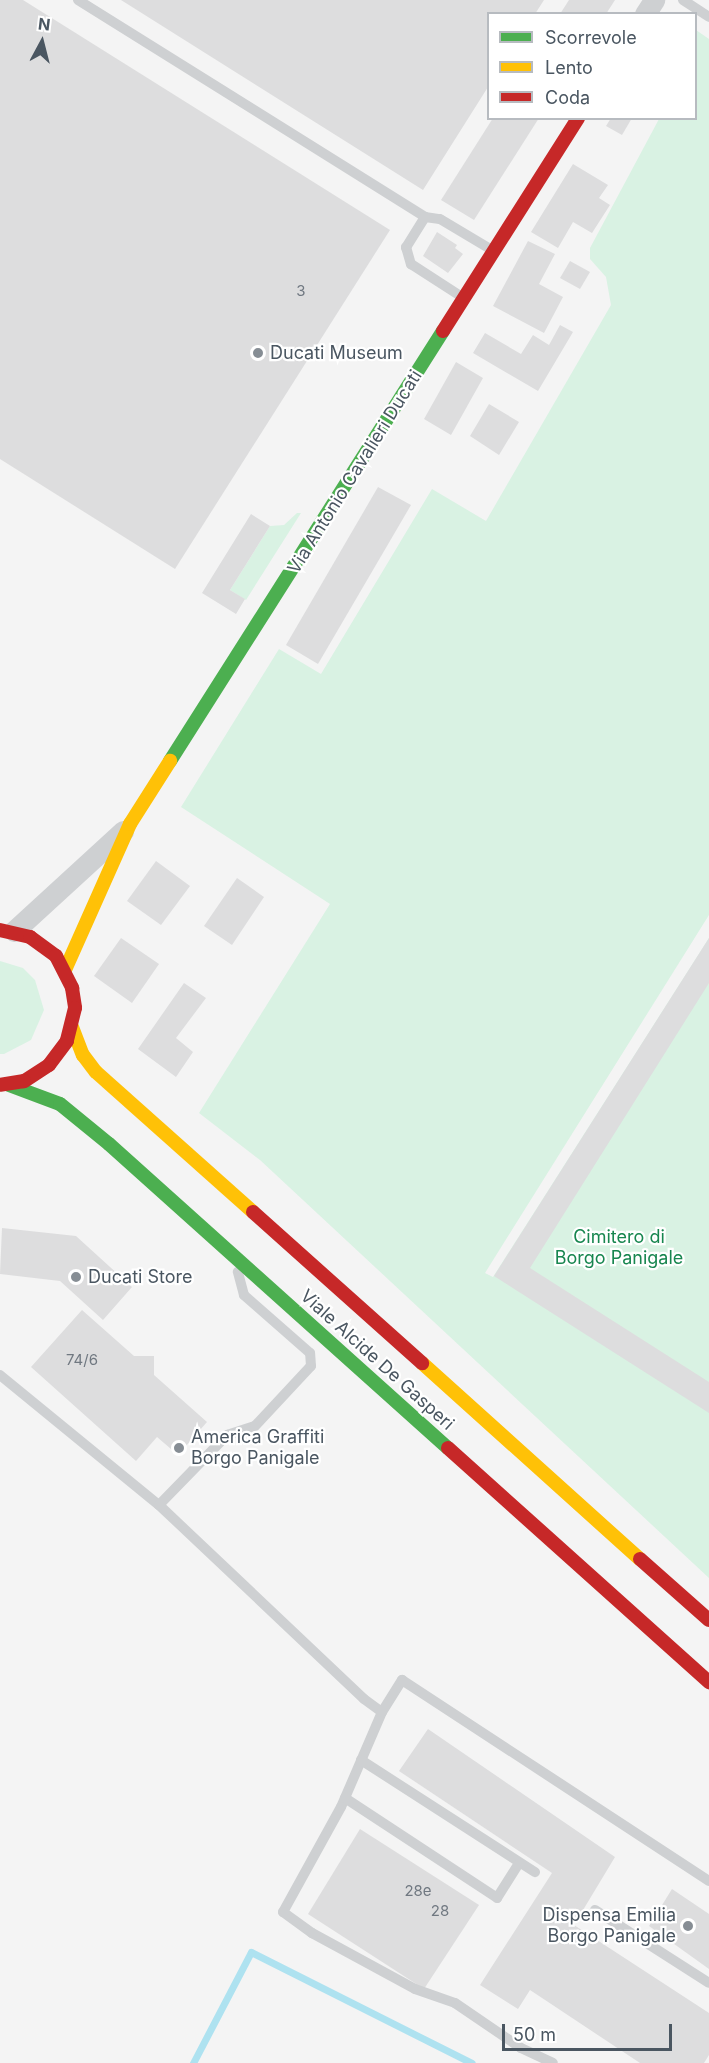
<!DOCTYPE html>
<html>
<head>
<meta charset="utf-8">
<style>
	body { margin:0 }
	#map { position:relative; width:709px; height:2063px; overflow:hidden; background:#f4f4f4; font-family:Inter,sans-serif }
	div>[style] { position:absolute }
	.green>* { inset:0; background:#d9f2e3 }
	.stream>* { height:7px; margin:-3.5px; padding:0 3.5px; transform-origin:3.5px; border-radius:3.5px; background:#aee2f0 }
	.building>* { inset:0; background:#ddddde }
	.lane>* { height:10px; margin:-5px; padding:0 5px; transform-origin:5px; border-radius:5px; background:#ced0d2 }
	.street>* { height:21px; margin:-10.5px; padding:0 10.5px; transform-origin:10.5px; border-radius:10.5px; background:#ced0d2 }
	.fast>* { height:14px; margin:-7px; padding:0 7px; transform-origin:7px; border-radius:7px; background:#4caf50 }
	.slow>* { height:14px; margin:-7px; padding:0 7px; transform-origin:7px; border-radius:7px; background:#ffc107 }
	.jam>* { height:14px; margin:-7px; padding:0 7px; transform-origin:7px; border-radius:7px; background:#c62828 }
	.dots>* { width:16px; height:16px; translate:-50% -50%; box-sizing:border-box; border:3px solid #fff; border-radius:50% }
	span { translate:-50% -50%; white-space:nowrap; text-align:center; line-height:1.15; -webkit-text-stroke:4.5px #fff; paint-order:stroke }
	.number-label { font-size:15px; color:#707881 }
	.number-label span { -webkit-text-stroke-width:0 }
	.poi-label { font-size:18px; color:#4a5661 }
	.left { translate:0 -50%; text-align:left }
	.right { translate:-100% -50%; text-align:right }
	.street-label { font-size:18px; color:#4a5661 }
	.park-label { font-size:18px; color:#17864f }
	.legend { position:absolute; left:487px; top:12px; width:210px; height:108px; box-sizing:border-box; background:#fff; border:2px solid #b7bbc0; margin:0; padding:8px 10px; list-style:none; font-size:18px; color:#4a5661 }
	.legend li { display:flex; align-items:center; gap:12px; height:30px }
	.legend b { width:30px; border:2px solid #b7bbc0 }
	.north { position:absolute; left:12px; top:12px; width:60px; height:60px; -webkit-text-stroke:4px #fff; paint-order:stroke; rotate:7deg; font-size:16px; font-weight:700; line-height:24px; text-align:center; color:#4a5661 }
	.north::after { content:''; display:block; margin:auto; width:21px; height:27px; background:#4a5661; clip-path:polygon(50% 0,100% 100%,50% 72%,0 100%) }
	.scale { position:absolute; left:502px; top:2024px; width:170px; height:27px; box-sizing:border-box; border:3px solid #4a5661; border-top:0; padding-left:8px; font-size:18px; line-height:21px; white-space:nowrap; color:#4a5661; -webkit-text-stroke:4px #fff; paint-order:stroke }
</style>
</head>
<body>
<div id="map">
	<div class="green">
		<div style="clip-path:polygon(696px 30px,709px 39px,709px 915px,485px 1273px,493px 1277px,709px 938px,709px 1578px,260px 1160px,199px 1113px,330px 904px,181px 807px,279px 649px,321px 674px,432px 489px,486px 521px,611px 305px,606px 277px,590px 259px,590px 248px,659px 119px,696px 118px)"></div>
		<div style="clip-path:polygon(297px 513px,301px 513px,246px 600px,230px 590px,270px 526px,284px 525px)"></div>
		<div style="clip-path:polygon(0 961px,23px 968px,35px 980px,44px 1010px,31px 1040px,4px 1054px,0 1054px)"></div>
	</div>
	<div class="stream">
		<div style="left:193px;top:2063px;width:125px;rotate:-62.4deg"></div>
		<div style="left:251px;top:1952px;width:247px;rotate:26.7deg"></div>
	</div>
	<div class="building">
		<div style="clip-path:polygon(0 0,23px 0,390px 230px,175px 569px,0 459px)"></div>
		<div style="clip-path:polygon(121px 0,544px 0,535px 14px,488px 14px,488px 87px,423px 190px)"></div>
		<div style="clip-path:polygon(569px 0,615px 0,606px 14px,560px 14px)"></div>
		<div style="clip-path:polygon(493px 118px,539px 118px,474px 220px,441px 200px)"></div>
		<div style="clip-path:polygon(611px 118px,632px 118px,622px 135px,606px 126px)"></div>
		<div style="clip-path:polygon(573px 164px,608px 185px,599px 198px,610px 205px,592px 233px,573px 222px,558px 248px,531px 232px)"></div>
		<div style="clip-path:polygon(437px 232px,457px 245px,455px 248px,463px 254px,448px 273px,423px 256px)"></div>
		<div style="clip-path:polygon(528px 241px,555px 254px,539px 284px,563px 297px,544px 333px,493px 306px)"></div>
		<div style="clip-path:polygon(570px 261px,590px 272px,580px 289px,560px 278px)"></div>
		<div style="clip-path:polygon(560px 325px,573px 332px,538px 391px,473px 353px,485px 333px,521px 354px,533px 335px,549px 345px)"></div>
		<div style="clip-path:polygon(456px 362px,483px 378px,451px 435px,424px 419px)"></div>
		<div style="clip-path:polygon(489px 404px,519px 422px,499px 455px,470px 436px)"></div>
		<div style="clip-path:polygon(378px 487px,411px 505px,318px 664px,286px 645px)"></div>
		<div style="clip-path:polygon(251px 514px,270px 526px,230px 590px,245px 599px,236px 614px,202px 593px)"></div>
		<div style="clip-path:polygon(156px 861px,190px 886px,161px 925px,127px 901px)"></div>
		<div style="clip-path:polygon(237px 878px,264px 897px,232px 945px,204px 926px)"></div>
		<div style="clip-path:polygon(121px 938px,159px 964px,132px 1003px,94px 976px)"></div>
		<div style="clip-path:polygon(709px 938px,709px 983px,530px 1268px,709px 1382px,709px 1413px,494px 1276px)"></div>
		<div style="clip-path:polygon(184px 983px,206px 998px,176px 1038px,193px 1052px,176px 1077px,138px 1049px)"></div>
		<div style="clip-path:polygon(2px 1228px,76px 1236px,132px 1287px,103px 1320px,60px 1281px,0 1274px)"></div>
		<div style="clip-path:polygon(82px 1310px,134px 1356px,154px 1356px,154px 1375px,207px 1422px,178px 1455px,157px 1437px,136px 1461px,31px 1367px)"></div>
		<div style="clip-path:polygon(428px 1729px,615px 1857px,574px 1925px,709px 2013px,709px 2055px,704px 2063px,640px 2063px,530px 1990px,518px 2009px,480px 1985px,552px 1873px,399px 1771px)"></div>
		<div style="clip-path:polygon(360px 1829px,479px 1905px,424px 1989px,308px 1914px)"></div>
		<div style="clip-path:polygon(672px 1889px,709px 1914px,709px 1969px,649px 1926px)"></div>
	</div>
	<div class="lane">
		<div style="left:78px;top:0;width:409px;rotate:32deg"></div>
		<div style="left:425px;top:217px;width:15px;rotate:8deg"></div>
		<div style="left:440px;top:219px;width:61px;rotate:30.8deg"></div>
		<div style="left:683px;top:0;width:31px;rotate:33deg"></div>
		<div style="left:425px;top:217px;width:36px;rotate:122deg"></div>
		<div style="left:406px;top:247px;width:18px;rotate:74deg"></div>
		<div style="left:411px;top:264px;width:61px;rotate:32.9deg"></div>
		<div style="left:0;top:1375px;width:205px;rotate:39.3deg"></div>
		<div style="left:159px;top:1505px;width:282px;rotate:43.4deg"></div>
		<div style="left:364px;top:1699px;width:22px;rotate:36deg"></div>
		<div style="left:382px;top:1712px;width:103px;rotate:113.3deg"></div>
		<div style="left:341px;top:1807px;width:120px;rotate:118.9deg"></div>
		<div style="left:283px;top:1912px;width:36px;rotate:36deg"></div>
		<div style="left:312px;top:1933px;width:117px;rotate:28.5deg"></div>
		<div style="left:415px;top:1989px;width:42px;rotate:19.3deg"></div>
		<div style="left:455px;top:2003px;width:80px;rotate:34.3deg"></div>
		<div style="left:521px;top:2048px;width:35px;rotate:25deg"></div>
		<div style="left:159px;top:1505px;width:98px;rotate:-45.8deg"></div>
		<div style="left:227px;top:1435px;width:29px;rotate:-18deg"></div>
		<div style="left:255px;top:1426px;width:82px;rotate:-47deg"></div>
		<div style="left:311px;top:1366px;width:13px;rotate:-94deg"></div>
		<div style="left:310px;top:1353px;width:88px;rotate:-138.7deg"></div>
		<div style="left:244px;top:1295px;width:24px;rotate:-105deg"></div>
		<div style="left:382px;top:1712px;width:38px;rotate:-58deg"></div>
		<div style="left:402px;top:1680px;width:367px;rotate:33.2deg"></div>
		<div style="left:361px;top:1760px;width:207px;rotate:32.8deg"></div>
		<div style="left:345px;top:1798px;width:182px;rotate:33.3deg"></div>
		<div style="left:497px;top:1898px;width:41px;rotate:-57.8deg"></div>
		<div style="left:595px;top:1910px;width:135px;rotate:32.6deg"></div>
	</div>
	<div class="street">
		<div style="left:645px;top:14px;width:17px;rotate:-57deg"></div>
		<div style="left:14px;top:931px;width:148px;rotate:-42.5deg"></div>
	</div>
	<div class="fast">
		<div style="left:170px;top:761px;width:509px;rotate:-57.59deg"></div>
		<div style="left:9px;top:1085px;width:54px;rotate:20.4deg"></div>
		<div style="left:60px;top:1104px;width:63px;rotate:39.2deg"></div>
		<div style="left:109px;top:1144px;width:455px;rotate:41.9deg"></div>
	</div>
	<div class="slow">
		<div style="left:65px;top:970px;width:160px;rotate:-66deg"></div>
		<div style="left:130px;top:824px;width:75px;rotate:-57.6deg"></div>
		<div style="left:72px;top:1027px;width:30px;rotate:69deg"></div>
		<div style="left:83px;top:1055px;width:21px;rotate:53deg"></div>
		<div style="left:96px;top:1072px;width:210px;rotate:41.7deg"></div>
		<div style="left:422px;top:1363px;width:293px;rotate:42deg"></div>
	</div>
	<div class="jam">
		<div style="left:443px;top:331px;width:252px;rotate:-57.6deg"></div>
		<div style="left:0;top:930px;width:31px;rotate:13deg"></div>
		<div style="left:30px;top:937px;width:32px;rotate:36deg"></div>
		<div style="left:56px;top:956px;width:36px;rotate:63deg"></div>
		<div style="left:72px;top:988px;width:20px;rotate:81deg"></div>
		<div style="left:75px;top:1008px;width:34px;rotate:104deg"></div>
		<div style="left:67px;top:1041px;width:30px;rotate:127deg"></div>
		<div style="left:49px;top:1065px;width:30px;rotate:147deg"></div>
		<div style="left:24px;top:1081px;width:24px;rotate:171deg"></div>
		<div style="left:253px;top:1212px;width:227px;rotate:41.8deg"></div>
		<div style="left:448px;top:1448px;width:351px;rotate:41.9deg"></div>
		<div style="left:640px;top:1559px;width:92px;rotate:41.5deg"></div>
	</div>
	<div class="dots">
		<div style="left:258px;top:353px;background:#868d94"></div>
		<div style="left:76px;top:1277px;background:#868d94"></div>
		<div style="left:179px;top:1448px;background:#868d94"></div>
		<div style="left:688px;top:1926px;background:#868d94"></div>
	</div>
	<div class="number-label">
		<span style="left:301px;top:291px">3</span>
		<span style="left:82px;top:1360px">74/6</span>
		<span style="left:418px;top:1891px">28e</span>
		<span style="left:440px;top:1911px">28</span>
	</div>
	<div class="poi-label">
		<span class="left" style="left:270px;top:353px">Ducati Museum</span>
		<span class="left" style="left:88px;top:1277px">Ducati Store</span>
		<span class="left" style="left:191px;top:1448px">America Graffiti<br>Borgo Panigale</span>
		<span class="right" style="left:676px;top:1926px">Dispensa Emilia<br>Borgo Panigale</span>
	</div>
	<div class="street-label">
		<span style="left:355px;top:472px;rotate:-58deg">Via Antonio Cavalieri Ducati</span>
		<span style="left:377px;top:1360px;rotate:42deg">Viale Alcide De Gasperi</span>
	</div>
	<div class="park-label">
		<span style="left:619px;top:1248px">Cimitero di<br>Borgo Panigale</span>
	</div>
	<ul class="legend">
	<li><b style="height:8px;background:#4caf50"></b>Scorrevole</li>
	<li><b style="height:8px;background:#ffc107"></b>Lento</li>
	<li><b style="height:8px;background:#c62828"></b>Coda</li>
	</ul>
	<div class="north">N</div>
	<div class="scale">50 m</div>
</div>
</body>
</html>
